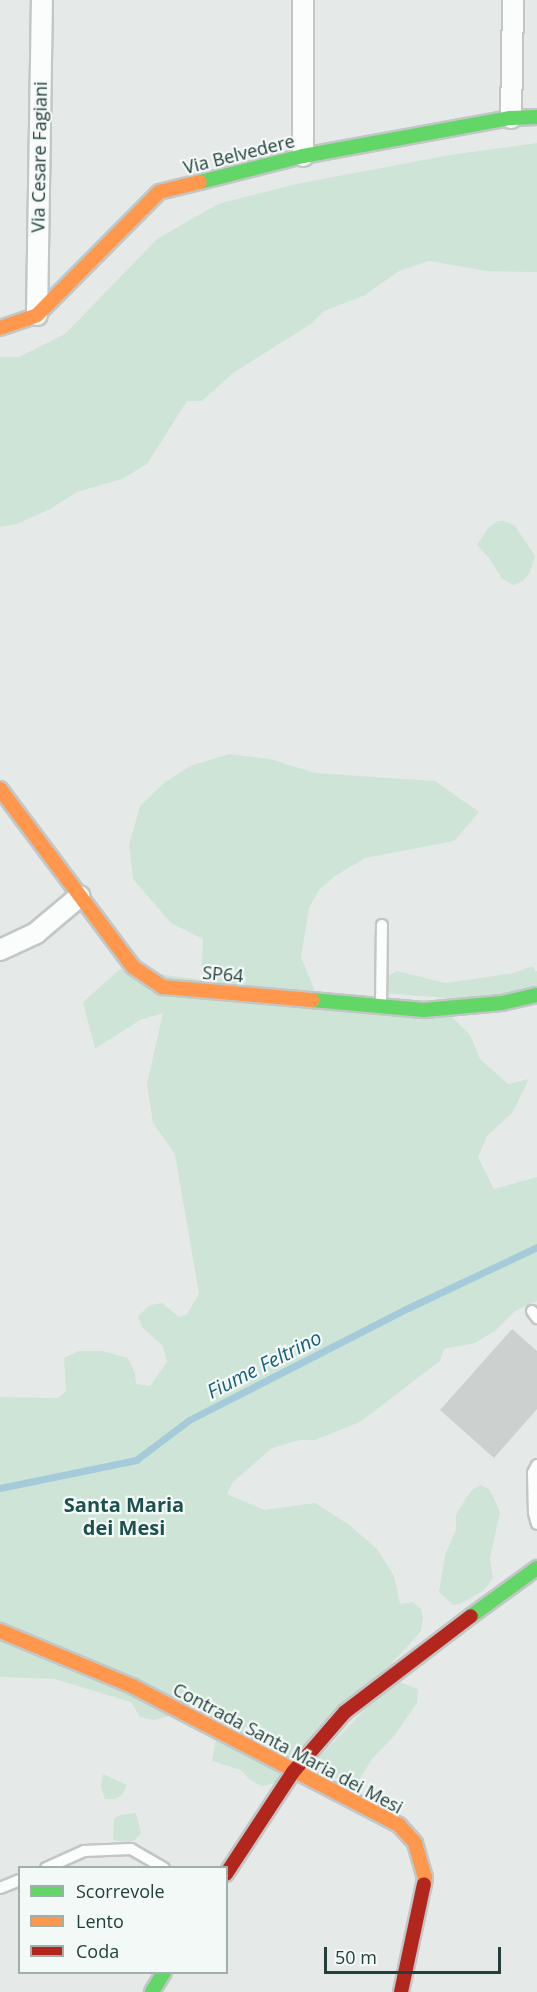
<!DOCTYPE html>
<html>
<head>
<meta charset="utf-8">
<style>
	body { margin:0 }
	#map { position:relative; width:537px; height:1992px; overflow:hidden; background:#e5eae9; font-family:"Open Sans",sans-serif }
	div>[style] { position:absolute }
	.green>* { inset:0; background:#cee4d7 }
	.stream>* { height:7px; margin:-3.5px; padding:0 3.5px; transform-origin:3.5px; border-radius:3.5px; background:#a5cada }
	.building>* { inset:0; background:#ccd1d0 }
	.roads { filter:drop-shadow(2px 0 #c2c7c6) drop-shadow(-2px 0 #c2c7c6) drop-shadow(0 2px #c2c7c6) drop-shadow(0 -2px #c2c7c6) }
	.lane>* { height:10px; margin:-5px; padding:0 5px; transform-origin:5px; border-radius:5px; background:#fbfcfc }
	.street>* { height:20px; margin:-10px; padding:0 10px; transform-origin:10px; border-radius:10px; background:#fbfcfc }
	.fast>* { height:14px; margin:-7px; padding:0 7px; transform-origin:7px; border-radius:7px; background:#63d668 }
	.slow>* { height:14px; margin:-7px; padding:0 7px; transform-origin:7px; border-radius:7px; background:#ff974d }
	.jam>* { height:14px; margin:-7px; padding:0 7px; transform-origin:7px; border-radius:7px; background:#b3261e }
	span { translate:-50% -50%; white-space:nowrap; text-align:center; line-height:1.15; -webkit-text-stroke:4.5px #f3f9f7; paint-order:stroke }
	.street-label { font-size:18px; color:#223f3b }
	.water-label { font-size:20px; color:#1a5e7c; font-style:italic }
	.neighbourhood-label { font-size:20px; color:#1d514c; font-weight:700 }
	.legend { position:absolute; left:18px; top:1866px; width:210px; height:108px; box-sizing:border-box; background:#f3f9f7; border:2px solid #9fafac; margin:0; padding:8px 10px; list-style:none; font-size:18px; color:#223f3b }
	.legend li { display:flex; align-items:center; gap:12px; height:30px }
	.legend b { width:30px; border:2px solid #9fafac }
	.scale { position:absolute; left:324px; top:1947px; width:177px; height:27px; box-sizing:border-box; border:3px solid #223f3b; border-top:0; padding-left:8px; font-size:18px; line-height:21px; white-space:nowrap; color:#223f3b; -webkit-text-stroke:4px #f3f9f7; paint-order:stroke }
</style>
</head>
<body>
<div id="map">
	<div class="green">
		<div style="clip-path:polygon(537px 143px,537px 272px,487px 271px,429px 261px,399px 271px,365px 295px,324px 311px,311px 324px,233px 373px,202px 401px,187px 401px,147px 464px,122px 479px,77px 492px,50px 509px,17px 524px,0 527px,0 357px,19px 357px,65px 334px,157px 239px,218px 204px,296px 184px,450px 155px)"></div>
		<div style="clip-path:polygon(498px 521px,504px 521px,515px 526px,535px 556px,530px 572px,523px 581px,513px 585px,502px 579px,489px 558px,477px 545px,489px 527px)"></div>
		<div style="clip-path:polygon(229px 754px,270px 759px,315px 773px,435px 781px,479px 812px,454px 841px,365px 858px,335px 876px,319px 890px,309px 908px,301px 957px,315px 991px,201px 982px,203px 939px,171px 923px,133px 879px,129px 845px,140px 806px,164px 783px,190px 766px)"></div>
		<div style="clip-path:polygon(533px 966px,535px 972px,537px 971px,537px 992px,506px 1003px,384px 993px,387px 976px,397px 971px,446px 983px,514px 973px)"></div>
		<div style="clip-path:polygon(120px 969px,447px 1012px,470px 1035px,480px 1059px,508px 1084px,529px 1079px,512px 1113px,487px 1136px,478px 1157px,494px 1189px,537px 1177px,537px 1301px,515px 1311px,496px 1330px,475px 1343px,444px 1349px,440px 1361px,360px 1422px,315px 1440px,300px 1440px,272px 1448px,233px 1482px,227px 1494px,264px 1510px,315px 1503px,348px 1524px,377px 1549px,394px 1576px,400px 1604px,413px 1602px,421px 1609px,423px 1617px,421px 1631px,407px 1647px,276px 1783px,262px 1786px,250px 1780px,241px 1770px,212px 1761px,216px 1740px,169px 1716px,154px 1720px,140px 1717px,131px 1702px,54px 1679px,0 1677px,0 1397px,58px 1398px,66px 1391px,64px 1358px,79px 1351px,102px 1351px,128px 1358px,135px 1373px,136px 1384px,150px 1386px,167px 1362px,163px 1346px,142px 1327px,138px 1316px,150px 1305px,162px 1303px,179px 1317px,187px 1314px,199px 1294px,175px 1154px,153px 1123px,147px 1084px,163px 1013px,140px 1020px,95px 1049px,83px 1002px)"></div>
		<div style="clip-path:polygon(481px 1485px,490px 1490px,500px 1512px,490px 1558px,493px 1578px,484px 1590px,460px 1604px,453px 1605px,439px 1592px,445px 1555px,456px 1530px,456px 1515px,466px 1498px,473px 1489px)"></div>
		<div style="clip-path:polygon(394px 1680px,418px 1689px,417px 1703px,394px 1736px,372px 1759px,355px 1787px,310px 1766px)"></div>
		<div style="clip-path:polygon(103px 1774px,127px 1785px,122px 1795px,115px 1799px,105px 1799px,101px 1787px)"></div>
		<div style="clip-path:polygon(136px 1813px,141px 1833px,135px 1840px,129px 1843px,113px 1840px,114px 1819px,120px 1815px)"></div>
	</div>
	<div class="stream">
		<div style="left:0;top:1488px;width:139px;rotate:-11.6deg"></div>
		<div style="left:136px;top:1460px;width:66px;rotate:-37deg"></div>
		<div style="left:189px;top:1420px;width:246px;rotate:-27.1deg"></div>
		<div style="left:408px;top:1308px;width:143px;rotate:-25.3deg"></div>
	</div>
	<div class="building">
		<div style="clip-path:polygon(512px 1329px,537px 1351px,537px 1409px,494px 1458px,440px 1410px)"></div>
	</div>
	<div class="roads">
		<div class="lane">
			<div style="left:381px;top:1005px;width:80px;rotate:-89.3deg"></div>
			<div style="left:532px;top:1311px;width:9px;rotate:54deg"></div>
			<div style="left:537px;top:1465px;width:9px;rotate:117deg"></div>
			<div style="left:533px;top:1473px;width:40px;rotate:88.6deg"></div>
			<div style="left:534px;top:1513px;width:11px;rotate:75deg"></div>
			<div style="left:46px;top:1868px;width:42px;rotate:-24.1deg"></div>
			<div style="left:84px;top:1851px;width:47px;rotate:-2.4deg"></div>
			<div style="left:131px;top:1849px;width:38px;rotate:30deg"></div>
			<div style="left:0;top:1888px;width:22px;rotate:-22deg"></div>
		</div>
		<div class="street">
			<div style="left:303px;top:0;width:156px;rotate:90deg"></div>
			<div style="left:511px;top:118px;width:118px;rotate:-89deg"></div>
			<div style="left:37px;top:315px;width:315px;rotate:-89.1deg"></div>
			<div style="left:0;top:950px;width:40px;rotate:-25deg"></div>
			<div style="left:36px;top:933px;width:57px;rotate:-40.1deg"></div>
		</div>
		<div class="fast">
			<div style="left:200px;top:182px;width:106px;rotate:-14.2deg"></div>
			<div style="left:303px;top:156px;width:211px;rotate:-10.4deg"></div>
			<div style="left:511px;top:118px;width:26px;rotate:-2deg"></div>
			<div style="left:312px;top:1000px;width:112px;rotate:5.1deg"></div>
			<div style="left:424px;top:1010px;width:78px;rotate:-5.1deg"></div>
			<div style="left:502px;top:1003px;width:36px;rotate:-13deg"></div>
			<div style="left:471px;top:1616px;width:82px;rotate:-36deg"></div>
			<div style="left:152px;top:1992px;width:23px;rotate:-59deg"></div>
		</div>
		<div class="slow">
			<div style="left:0;top:328px;width:39px;rotate:-19deg"></div>
			<div style="left:37px;top:315px;width:173px;rotate:-45.2deg"></div>
			<div style="left:159px;top:192px;width:42px;rotate:-13.7deg"></div>
			<div style="left:0;top:789px;width:222px;rotate:53.2deg"></div>
			<div style="left:133px;top:967px;width:36px;rotate:34deg"></div>
			<div style="left:163px;top:987px;width:150px;rotate:5deg"></div>
			<div style="left:0;top:1631px;width:143px;rotate:22.6deg"></div>
			<div style="left:132px;top:1686px;width:301px;rotate:27.5deg"></div>
			<div style="left:399px;top:1825px;width:24px;rotate:48deg"></div>
			<div style="left:415px;top:1843px;width:35px;rotate:74deg"></div>
			<div style="left:425px;top:1877px;width:7px;rotate:98deg"></div>
		</div>
		<div class="jam">
			<div style="left:226px;top:1874px;width:122px;rotate:-56.7deg"></div>
			<div style="left:293px;top:1772px;width:79px;rotate:-49.1deg"></div>
			<div style="left:345px;top:1712px;width:158px;rotate:-37.3deg"></div>
			<div style="left:401px;top:1992px;width:110px;rotate:-78deg"></div>
		</div>
	</div>
	<div class="street-label">
		<span style="left:239px;top:154px;rotate:-14deg">Via Belvedere</span>
		<span style="left:39px;top:157px;rotate:-89deg">Via Cesare Fagiani</span>
		<span style="left:223px;top:974px;rotate:5deg">SP64</span>
		<span style="left:288px;top:1748px;rotate:28deg">Contrada Santa Maria dei Mesi</span>
	</div>
	<div class="water-label">
		<span style="left:264px;top:1364px;rotate:-27deg">Fiume Feltrino</span>
	</div>
	<div class="neighbourhood-label">
		<span style="left:124px;top:1516px">Santa Maria<br>dei Mesi</span>
	</div>
	<ul class="legend">
	<li><b style="height:8px;background:#63d668"></b>Scorrevole</li>
	<li><b style="height:8px;background:#ff974d"></b>Lento</li>
	<li><b style="height:8px;background:#b3261e"></b>Coda</li>
	</ul>
	<div class="scale">50 m</div>
</div>
</body>
</html>
